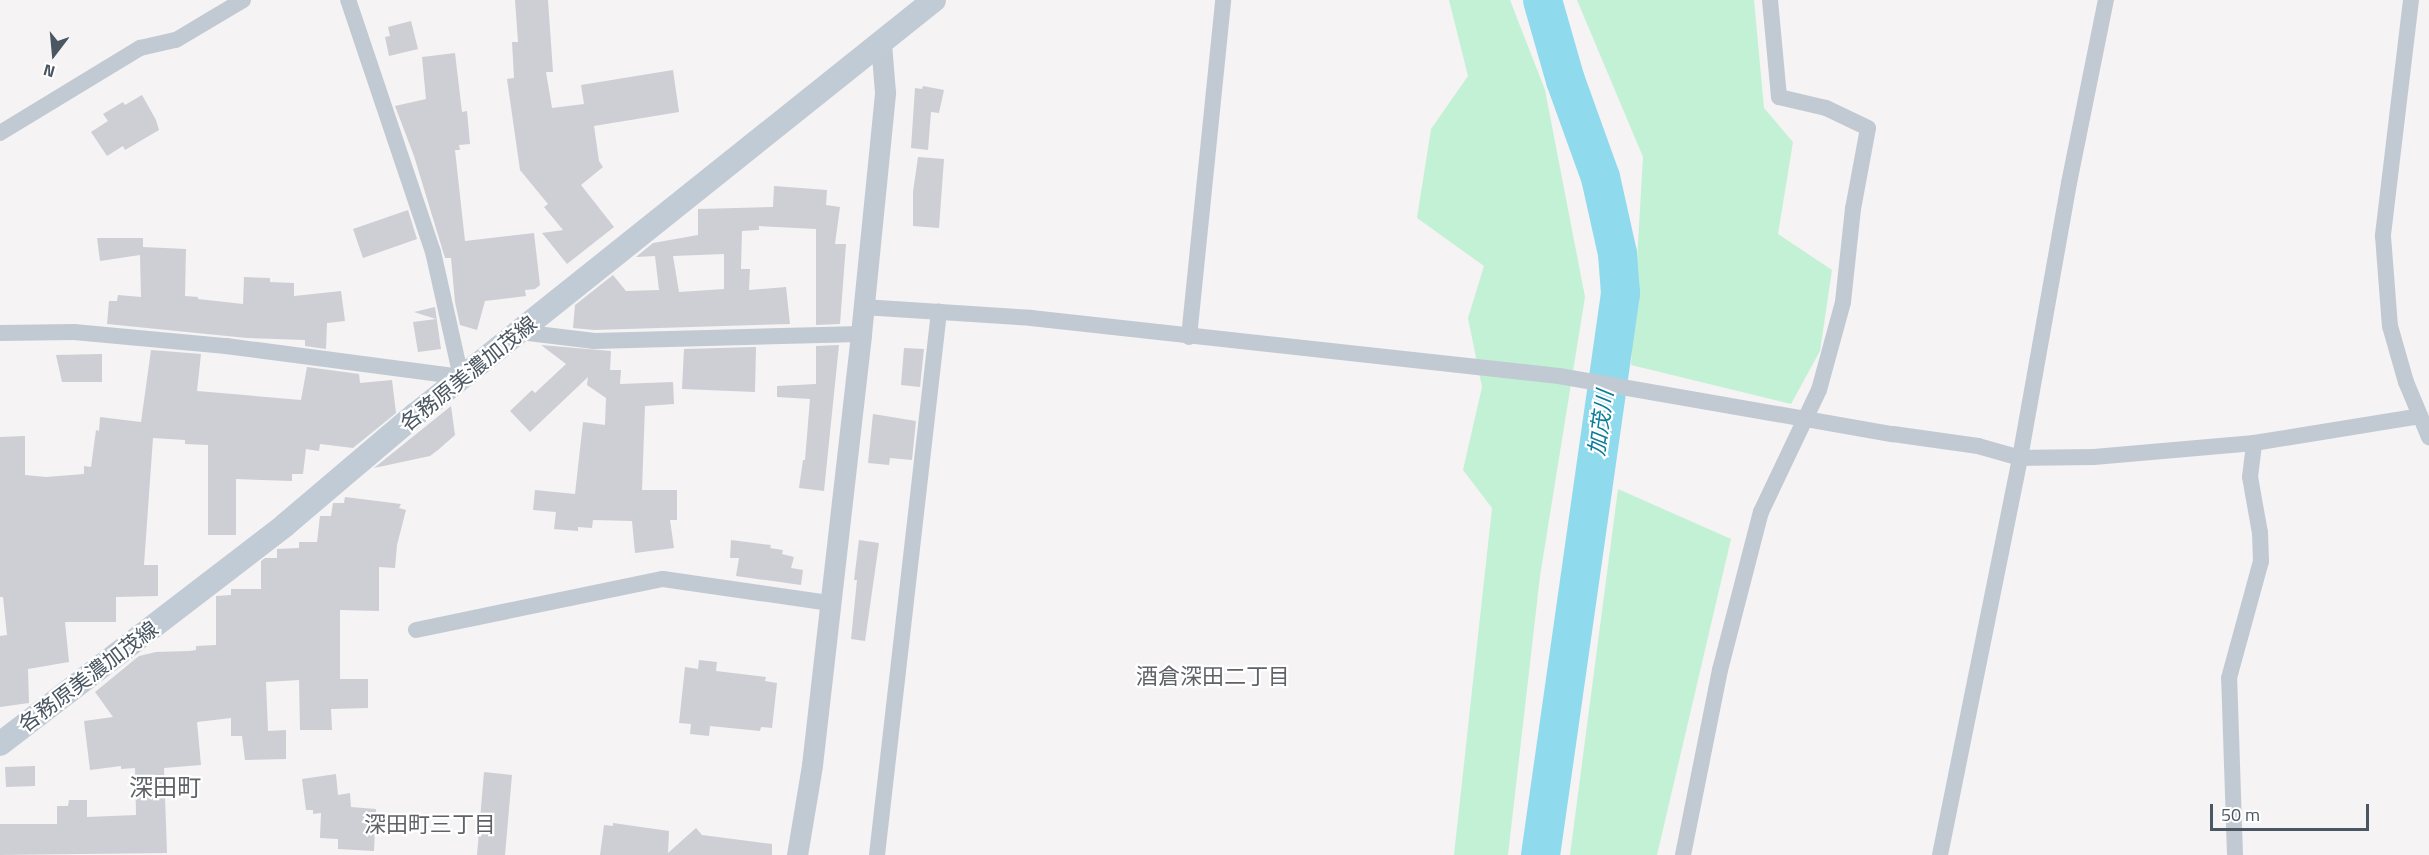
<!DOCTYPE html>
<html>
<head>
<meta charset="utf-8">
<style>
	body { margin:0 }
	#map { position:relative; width:2429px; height:855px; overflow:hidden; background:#f5f3f3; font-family:"Titillium Web","Noto Sans JP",sans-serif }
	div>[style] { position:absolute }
	.green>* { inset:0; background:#c3f1d5 }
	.river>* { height:39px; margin:-19.5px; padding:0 19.5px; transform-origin:19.5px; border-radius:19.5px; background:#90daee }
	.building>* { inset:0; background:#cdcfd5 }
	.minor>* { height:16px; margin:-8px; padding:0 8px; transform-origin:8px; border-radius:8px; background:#c1cad2 }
	.tertiary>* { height:21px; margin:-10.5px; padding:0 10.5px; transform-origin:10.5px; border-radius:10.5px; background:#c1cad2 }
	.secondary>* { height:24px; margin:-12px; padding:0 12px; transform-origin:12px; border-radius:12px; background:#c1cbd6 }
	span { translate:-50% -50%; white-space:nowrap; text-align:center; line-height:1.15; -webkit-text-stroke:4.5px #fff; paint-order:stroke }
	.street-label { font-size:21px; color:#4a5661 }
	.water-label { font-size:22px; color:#0c7c9b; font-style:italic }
	.neighbourhood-label { font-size:22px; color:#5f6368 }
	.quarter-label { font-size:24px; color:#5f6368 }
	.north { position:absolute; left:24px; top:24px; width:60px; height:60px; -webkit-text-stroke:4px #fff; paint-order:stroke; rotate:196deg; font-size:16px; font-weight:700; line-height:24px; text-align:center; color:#4a5661 }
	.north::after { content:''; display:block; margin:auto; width:21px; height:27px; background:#4a5661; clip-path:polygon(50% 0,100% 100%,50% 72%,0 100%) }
	.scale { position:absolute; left:2210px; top:804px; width:159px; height:27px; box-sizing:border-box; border:3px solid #4a5661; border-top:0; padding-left:8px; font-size:18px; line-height:21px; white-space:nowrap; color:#4a5661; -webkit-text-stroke:4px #fff; paint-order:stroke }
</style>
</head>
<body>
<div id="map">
	<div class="green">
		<div style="clip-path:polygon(1449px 0,1510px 0,1545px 90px,1585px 297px,1540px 576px,1508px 855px,1454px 855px,1492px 508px,1463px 470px,1482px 387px,1468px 318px,1484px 266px,1417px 218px,1431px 129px,1468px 76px)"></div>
		<div style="clip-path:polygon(1577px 0,1754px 0,1764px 108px,1793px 142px,1778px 234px,1832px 270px,1820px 351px,1791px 404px,1631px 365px,1643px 157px)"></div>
		<div style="clip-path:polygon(1618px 489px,1731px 539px,1657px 855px,1570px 855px)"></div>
	</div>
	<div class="river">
		<div style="left:1540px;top:855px;width:568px;rotate:-81.9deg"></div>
		<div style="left:1620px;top:293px;width:40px;rotate:-94.3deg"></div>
		<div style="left:1617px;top:253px;width:78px;rotate:-102.6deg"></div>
		<div style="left:1600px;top:177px;width:103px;rotate:-109.8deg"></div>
		<div style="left:1565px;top:80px;width:83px;rotate:-106deg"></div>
	</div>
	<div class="building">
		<div style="clip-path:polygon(515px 0,548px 0,553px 72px,546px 72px,552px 108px,584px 104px,581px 85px,673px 70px,679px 112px,594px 126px,599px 161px,603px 167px,581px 185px,614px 227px,567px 264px,542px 233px,563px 230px,544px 207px,548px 204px,520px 170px,507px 79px,514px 78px,512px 42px,518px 42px)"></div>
		<div style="clip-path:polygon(411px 21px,418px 49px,389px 56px,385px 37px,390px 36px,388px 27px)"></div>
		<div style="clip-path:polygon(455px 53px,462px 112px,467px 111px,470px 144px,459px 145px,460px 150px,455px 150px,465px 241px,534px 233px,540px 285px,535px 289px,525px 290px,526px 296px,485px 301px,477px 330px,460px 325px,455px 302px,451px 258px,445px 258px,414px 156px,395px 106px,426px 99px,422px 57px)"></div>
		<div style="clip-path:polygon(923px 86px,944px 90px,939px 113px,931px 112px,928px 150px,911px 148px,915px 88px,922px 89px)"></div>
		<div style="clip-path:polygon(142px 95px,156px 120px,159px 130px,125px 150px,123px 146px,107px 156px,91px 132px,108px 121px,103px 114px,123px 102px,125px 105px)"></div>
		<div style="clip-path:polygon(918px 157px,944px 159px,939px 228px,913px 226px,913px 192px)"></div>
		<div style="clip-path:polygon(evenodd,774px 186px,827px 190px,826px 205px,840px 207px,835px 244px,846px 244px,840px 324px,816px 325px,816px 229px,759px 226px,759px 230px,742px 231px,741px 269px,750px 269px,749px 290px,786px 287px,790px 324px,594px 330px,573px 328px,575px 305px,613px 275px,626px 291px,659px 290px,655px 256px,636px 257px,653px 243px,698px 235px,698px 209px,773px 207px,774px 186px,724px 254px,724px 289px,679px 292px,673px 256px,724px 254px)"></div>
		<div style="clip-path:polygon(408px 210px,417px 239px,363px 258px,353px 229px)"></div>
		<div style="clip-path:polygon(97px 238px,143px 238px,143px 247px,186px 249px,185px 296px,198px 297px,198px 299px,243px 304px,244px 277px,270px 278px,270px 282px,294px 283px,294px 296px,341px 291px,345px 321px,327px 323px,326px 349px,305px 346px,305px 340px,247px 338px,107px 324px,109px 301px,117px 301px,118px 295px,141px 297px,140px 255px,100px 261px)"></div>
		<div style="clip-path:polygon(435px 307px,441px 349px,418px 352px,413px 322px,436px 319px,414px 312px)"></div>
		<div style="clip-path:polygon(541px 345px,611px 351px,610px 370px,621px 370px,620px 384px,673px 382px,674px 404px,645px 406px,642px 490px,677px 490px,677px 520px,670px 520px,674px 548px,635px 553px,632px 521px,593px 520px,592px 528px,578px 527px,578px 531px,554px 529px,556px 512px,533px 510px,535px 490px,575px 494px,583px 422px,605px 425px,606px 398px,587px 385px,588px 377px,530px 432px,510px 411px,532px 390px,535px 393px,566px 364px)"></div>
		<div style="clip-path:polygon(839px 345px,824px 491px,799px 488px,803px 460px,805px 460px,810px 399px,777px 397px,777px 386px,816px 384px,816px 346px)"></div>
		<div style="clip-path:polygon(756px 347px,755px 392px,682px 389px,684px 349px)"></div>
		<div style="clip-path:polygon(904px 348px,924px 349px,920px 387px,901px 385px)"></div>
		<div style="clip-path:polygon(151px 350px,201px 354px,197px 391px,301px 400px,307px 367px,359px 374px,360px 383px,392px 380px,396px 413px,353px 448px,320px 444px,319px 451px,306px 449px,303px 474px,292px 474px,292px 481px,236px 479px,236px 535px,208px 535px,208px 445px,185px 444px,185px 440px,153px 438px,144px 565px,158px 565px,158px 596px,116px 597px,116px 622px,65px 622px,69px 662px,28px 669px,29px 703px,0 707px,0 636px,7px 635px,3px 597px,0 597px,0 437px,25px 436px,25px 475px,46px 477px,84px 474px,84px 466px,91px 467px,96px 430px,99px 431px,100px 417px,141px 422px)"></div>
		<div style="clip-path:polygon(102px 354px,102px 382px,62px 382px,56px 355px)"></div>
		<div style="clip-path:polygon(451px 406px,455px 435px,438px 450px,430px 456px,374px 468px)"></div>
		<div style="clip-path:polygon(873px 414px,916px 421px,912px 460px,890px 458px,889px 465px,868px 463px)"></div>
		<div style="clip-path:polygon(345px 497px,401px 504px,399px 508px,406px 510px,397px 545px,395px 568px,379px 567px,379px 611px,340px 610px,340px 679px,368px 679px,368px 708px,331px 709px,332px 730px,300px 730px,299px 680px,266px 682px,268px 731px,286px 730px,286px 759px,245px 760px,242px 736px,231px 736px,231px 718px,197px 722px,201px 765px,164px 768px,167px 853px,0 855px,0 824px,57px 824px,57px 806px,68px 806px,69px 800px,87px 800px,87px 817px,136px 815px,135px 768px,121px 769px,121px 766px,90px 770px,84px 721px,113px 717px,95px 692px,139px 656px,156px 652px,189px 651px,196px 650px,196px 646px,216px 645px,216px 596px,231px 595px,231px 589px,261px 589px,261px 561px,265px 558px,277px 558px,277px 549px,299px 548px,299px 542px,317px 542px,320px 516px,331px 516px,333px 503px,344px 503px)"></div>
		<div style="clip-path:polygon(731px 540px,771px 545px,770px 548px,783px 550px,782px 554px,794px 557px,791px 568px,803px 570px,801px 585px,736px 576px,739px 558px,730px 558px)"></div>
		<div style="clip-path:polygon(859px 540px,879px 543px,865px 641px,851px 639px,857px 580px,854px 580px)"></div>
		<div style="clip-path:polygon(699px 660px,717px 662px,716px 671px,766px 677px,765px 681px,777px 683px,772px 728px,761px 727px,760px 731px,710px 726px,709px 736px,690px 734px,691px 724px,679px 723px,685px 667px,698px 669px)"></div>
		<div style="clip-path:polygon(35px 766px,35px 786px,6px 787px,5px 767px)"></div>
		<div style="clip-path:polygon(484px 772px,512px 775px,505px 855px,477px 855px)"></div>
		<div style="clip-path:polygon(336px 774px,338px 795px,350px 793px,351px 807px,376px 809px,374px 851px,338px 849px,338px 839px,320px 838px,321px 813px,313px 814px,313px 810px,306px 810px,302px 779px)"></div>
		<div style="clip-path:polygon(613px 823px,669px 831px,668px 853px,696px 828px,702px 835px,772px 844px,772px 855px,600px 855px,604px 825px,613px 826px)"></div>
	</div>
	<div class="minor">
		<div style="left:2411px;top:0;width:238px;rotate:96.8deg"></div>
		<div style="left:2383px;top:236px;width:90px;rotate:85.6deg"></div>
		<div style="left:2390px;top:326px;width:58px;rotate:74.1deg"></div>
		<div style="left:2406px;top:382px;width:60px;rotate:67.3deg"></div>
		<div style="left:0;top:133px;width:164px;rotate:-31.3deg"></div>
		<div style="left:140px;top:48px;width:37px;rotate:-13deg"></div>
		<div style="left:176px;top:40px;width:78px;rotate:-30.8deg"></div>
		<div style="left:863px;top:307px;width:168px;rotate:3.7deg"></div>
		<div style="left:1031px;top:318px;width:531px;rotate:6.27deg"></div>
		<div style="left:1559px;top:376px;width:339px;rotate:9.9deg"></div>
		<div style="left:1893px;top:434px;width:86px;rotate:8deg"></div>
		<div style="left:1978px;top:446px;width:44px;rotate:15.9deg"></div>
		<div style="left:2020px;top:458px;width:74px;rotate:-0.8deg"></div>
		<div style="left:2094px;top:457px;width:161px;rotate:-5deg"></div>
		<div style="left:2254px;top:443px;width:168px;rotate:-9.2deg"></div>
		<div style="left:520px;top:332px;width:75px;rotate:6.9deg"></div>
		<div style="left:594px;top:341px;width:267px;rotate:-1.5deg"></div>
		<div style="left:0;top:333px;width:74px;rotate:-0.8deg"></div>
		<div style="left:74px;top:332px;width:153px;rotate:5.3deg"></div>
		<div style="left:226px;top:346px;width:237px;rotate:7.5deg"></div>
		<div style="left:461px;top:377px;width:128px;rotate:-102.6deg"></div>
		<div style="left:433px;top:252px;width:266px;rotate:-108.6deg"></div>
		<div style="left:1189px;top:337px;width:339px;rotate:-84.2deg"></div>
		<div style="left:416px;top:630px;width:252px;rotate:-11.7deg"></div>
		<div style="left:663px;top:579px;width:169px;rotate:8.2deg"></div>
		<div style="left:877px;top:855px;width:547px;rotate:-83.49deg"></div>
		<div style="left:1683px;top:855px;width:189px;rotate:-78.7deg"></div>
		<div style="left:1720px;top:670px;width:163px;rotate:-75.5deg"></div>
		<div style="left:1761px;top:512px;width:135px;rotate:-64.6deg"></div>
		<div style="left:1819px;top:390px;width:91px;rotate:-74.7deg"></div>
		<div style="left:1843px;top:302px;width:94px;rotate:-83.9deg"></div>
		<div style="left:1853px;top:209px;width:82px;rotate:-79.5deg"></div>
		<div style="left:1868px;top:128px;width:47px;rotate:-154.5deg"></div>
		<div style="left:1826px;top:108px;width:48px;rotate:-166.8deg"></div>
		<div style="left:1779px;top:97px;width:97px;rotate:-95.3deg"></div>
		<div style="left:1940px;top:855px;width:405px;rotate:-78.6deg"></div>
		<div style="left:2020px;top:458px;width:279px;rotate:-79.9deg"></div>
		<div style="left:2069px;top:183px;width:187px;rotate:-78.6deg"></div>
		<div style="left:2235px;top:855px;width:177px;rotate:-91.9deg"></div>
		<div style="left:2229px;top:678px;width:121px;rotate:-74.7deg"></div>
		<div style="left:2261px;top:561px;width:28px;rotate:-92deg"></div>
		<div style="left:2260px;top:533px;width:57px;rotate:-100.1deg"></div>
		<div style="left:2250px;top:477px;width:34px;rotate:-83deg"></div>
	</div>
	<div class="tertiary">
		<div style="left:797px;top:855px;width:91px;rotate:-80.5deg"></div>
		<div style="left:812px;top:765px;width:434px;rotate:-83.5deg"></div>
		<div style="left:861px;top:334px;width:243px;rotate:-84.3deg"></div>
		<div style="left:885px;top:92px;width:49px;rotate:-94.7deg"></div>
	</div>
	<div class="secondary">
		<div style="left:0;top:744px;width:359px;rotate:-37.5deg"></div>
		<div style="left:285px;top:525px;width:172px;rotate:-40.3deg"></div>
		<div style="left:416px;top:414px;width:663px;rotate:-38.63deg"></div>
	</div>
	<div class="street-label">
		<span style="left:468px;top:373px;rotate:-39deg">各務原美濃加茂線</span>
		<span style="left:88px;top:676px;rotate:-37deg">各務原美濃加茂線</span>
	</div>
	<div class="water-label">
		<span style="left:1601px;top:423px;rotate:-82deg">加茂川</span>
	</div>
	<div class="neighbourhood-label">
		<span style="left:1213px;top:677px">酒倉深田二丁目</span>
		<span style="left:430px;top:825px">深田町三丁目</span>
	</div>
	<div class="quarter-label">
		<span style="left:165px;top:788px">深田町</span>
	</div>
	<div class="north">N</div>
	<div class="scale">50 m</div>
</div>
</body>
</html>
